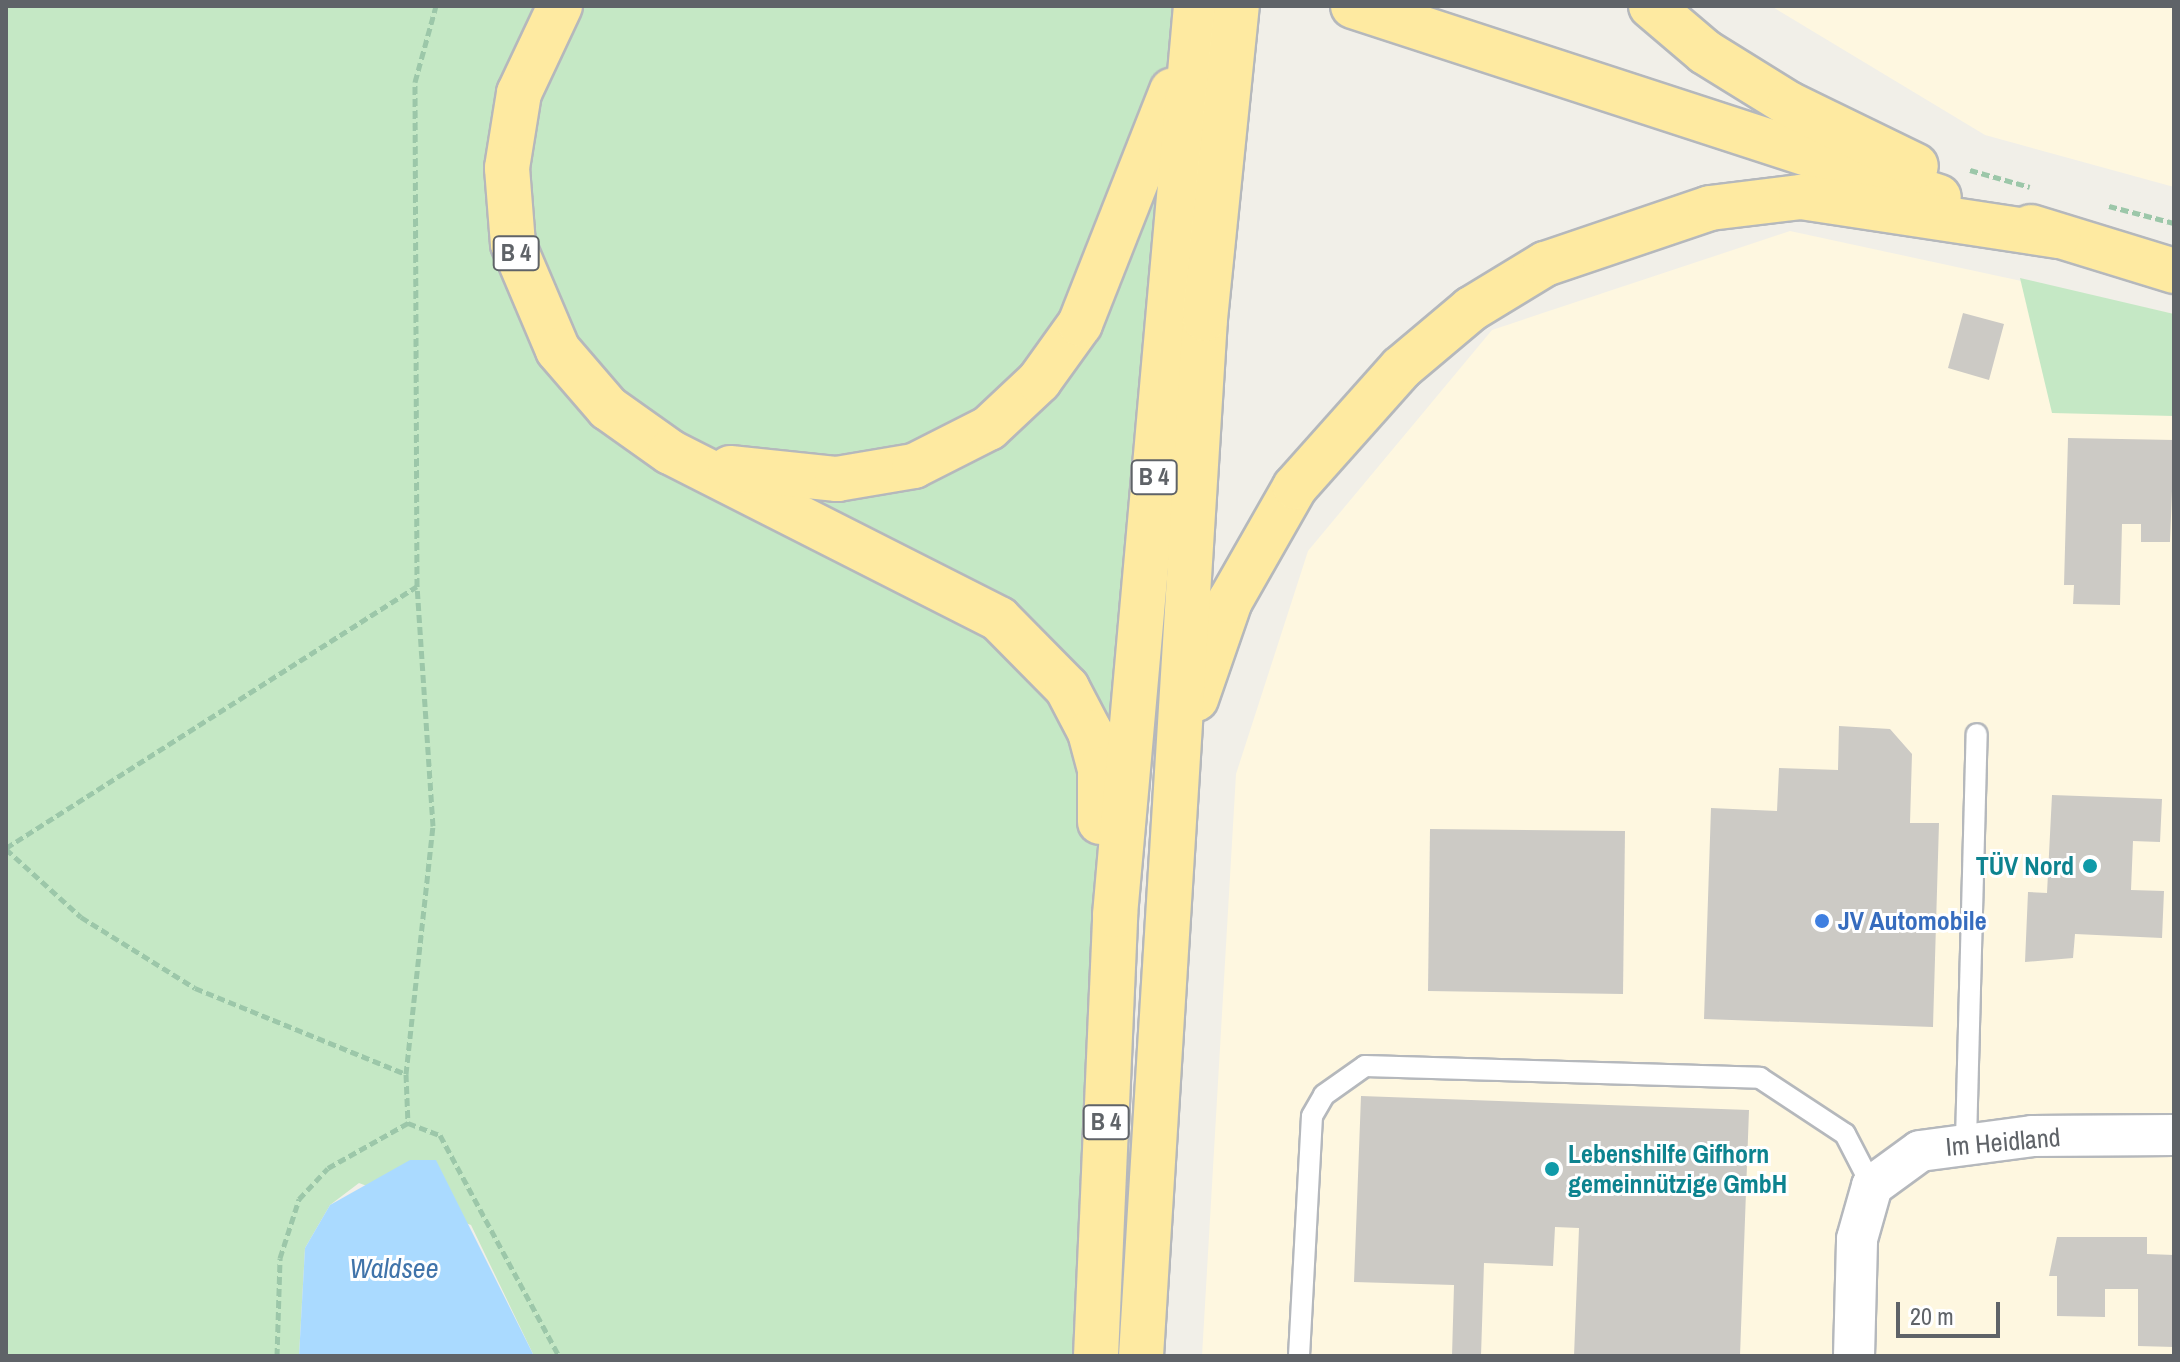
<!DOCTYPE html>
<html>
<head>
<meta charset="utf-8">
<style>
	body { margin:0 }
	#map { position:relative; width:2180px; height:1362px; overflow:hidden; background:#f1efe8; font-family:"Archivo Narrow",sans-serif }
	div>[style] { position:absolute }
	.commercial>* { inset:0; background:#fef7e0 }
	.green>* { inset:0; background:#c5e8c5 }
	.water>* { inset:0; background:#aadaff }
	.building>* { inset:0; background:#cccac5 }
	.path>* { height:5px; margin-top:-2.5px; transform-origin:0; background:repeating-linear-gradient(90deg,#9cc7a9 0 8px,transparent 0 12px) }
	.roads { filter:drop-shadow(2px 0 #b5b8bc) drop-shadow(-2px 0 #b5b8bc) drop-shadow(0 2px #b5b8bc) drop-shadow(0 -2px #b5b8bc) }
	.service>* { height:20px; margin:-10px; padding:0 10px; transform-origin:10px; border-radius:10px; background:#fff }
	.minor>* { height:40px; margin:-20px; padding:0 20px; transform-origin:20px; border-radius:20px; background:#fff }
	.trunk>* { height:44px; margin:-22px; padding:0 22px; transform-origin:22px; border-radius:22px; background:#feeaa1 }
	.dots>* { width:22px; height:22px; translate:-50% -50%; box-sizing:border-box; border:4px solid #fff; border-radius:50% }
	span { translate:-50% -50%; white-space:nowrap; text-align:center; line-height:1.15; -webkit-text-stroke:6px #fff; paint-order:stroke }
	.shield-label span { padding:2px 6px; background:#fff; border:2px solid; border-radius:6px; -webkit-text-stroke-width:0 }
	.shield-label { font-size:24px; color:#5f6368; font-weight:700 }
	.culture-label { font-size:26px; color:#0d838f; font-weight:700 }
	.right { translate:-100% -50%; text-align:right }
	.left { translate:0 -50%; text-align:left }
	.shop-label { font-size:26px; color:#366cbe; font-weight:700 }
	.street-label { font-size:26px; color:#5f6368 }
	.water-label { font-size:28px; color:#4174aa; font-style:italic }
	.frame { position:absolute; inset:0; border:8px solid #5f6368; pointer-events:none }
	.scale { position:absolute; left:1896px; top:1302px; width:104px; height:36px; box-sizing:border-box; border:4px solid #5f6368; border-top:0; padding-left:10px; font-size:24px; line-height:28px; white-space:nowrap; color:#5f6368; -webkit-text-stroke:6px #fff; paint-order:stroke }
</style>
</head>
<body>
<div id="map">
	<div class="commercial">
		<div style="clip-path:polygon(1771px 6px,2174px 6px,2174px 187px,1985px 135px)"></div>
		<div style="clip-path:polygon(1790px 231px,2174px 314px,2174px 1356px,1202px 1356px,1236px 774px,1308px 551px,1492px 330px)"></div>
	</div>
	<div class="green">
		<div style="clip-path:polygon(6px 6px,1191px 6px,1096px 1356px,534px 1356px,471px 1225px,359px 1183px,330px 1205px,305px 1248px,299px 1356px,6px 1356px)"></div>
		<div style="clip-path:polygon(2020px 278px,2174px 314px,2174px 416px,2052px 413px)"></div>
	</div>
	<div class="water">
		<div style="clip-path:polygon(410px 1160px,436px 1160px,534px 1356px,299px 1356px,305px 1248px,330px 1205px)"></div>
	</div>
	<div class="building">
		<div style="clip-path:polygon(1963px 313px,2004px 324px,1989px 380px,1948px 368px)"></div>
		<div style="clip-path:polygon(2068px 438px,2174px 440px,2170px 542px,2141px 542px,2141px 524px,2122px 524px,2120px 605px,2073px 604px,2074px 585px,2064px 585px)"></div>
		<div style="clip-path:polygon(1839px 726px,1890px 729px,1912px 754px,1910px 823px,1939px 823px,1933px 1027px,1704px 1019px,1711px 808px,1777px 811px,1779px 768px,1838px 770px)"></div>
		<div style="clip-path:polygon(2052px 795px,2162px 799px,2160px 842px,2133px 841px,2131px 890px,2164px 891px,2162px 938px,2075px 934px,2073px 958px,2025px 962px,2028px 892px,2047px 893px)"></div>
		<div style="clip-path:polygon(1430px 829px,1625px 831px,1623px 994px,1428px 991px)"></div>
		<div style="clip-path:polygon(1361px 1096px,1749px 1110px,1740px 1356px,1574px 1356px,1579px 1228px,1555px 1227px,1553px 1266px,1484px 1263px,1481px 1356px,1452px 1356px,1454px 1285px,1354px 1282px)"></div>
		<div style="clip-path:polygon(2057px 1237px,2147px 1237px,2147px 1254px,2174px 1255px,2174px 1347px,2138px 1346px,2138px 1289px,2105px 1289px,2105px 1317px,2057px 1316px,2057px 1276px,2049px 1276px)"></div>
	</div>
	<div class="path">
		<div style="left:1970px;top:170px;width:62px;rotate:15.8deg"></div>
		<div style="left:2109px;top:206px;width:67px;rotate:14.7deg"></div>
		<div style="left:6px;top:848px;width:487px;rotate:-32.5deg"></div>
		<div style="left:6px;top:849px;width:101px;rotate:42.2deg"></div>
		<div style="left:81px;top:917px;width:134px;rotate:31.9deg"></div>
		<div style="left:195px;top:988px;width:228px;rotate:22.2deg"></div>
		<div style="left:406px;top:1074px;width:49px;rotate:87.7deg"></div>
		<div style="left:406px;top:1074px;width:249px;rotate:-83.8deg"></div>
		<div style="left:433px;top:826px;width:241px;rotate:-93.8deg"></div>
		<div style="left:417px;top:586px;width:504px;rotate:-90.23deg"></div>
		<div style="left:415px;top:82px;width:79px;rotate:-74.6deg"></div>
		<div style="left:277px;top:1356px;width:98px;rotate:-88.2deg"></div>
		<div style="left:280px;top:1258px;width:62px;rotate:-72.1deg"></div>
		<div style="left:299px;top:1199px;width:42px;rotate:-46.9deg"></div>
		<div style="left:328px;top:1168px;width:92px;rotate:-29.4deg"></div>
		<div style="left:408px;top:1123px;width:34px;rotate:21deg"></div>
		<div style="left:440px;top:1135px;width:251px;rotate:61.7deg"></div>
	</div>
	<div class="roads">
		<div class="service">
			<div style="left:1966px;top:1141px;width:407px;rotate:-88.5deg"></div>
			<div style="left:1299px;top:1356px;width:240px;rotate:-86.9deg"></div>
			<div style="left:1312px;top:1116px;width:24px;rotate:-60deg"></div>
			<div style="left:1324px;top:1095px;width:50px;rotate:-35.3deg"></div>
			<div style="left:1365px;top:1066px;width:395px;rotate:1.7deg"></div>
			<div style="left:1760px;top:1078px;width:102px;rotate:33.4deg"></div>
			<div style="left:1845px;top:1134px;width:59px;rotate:62.6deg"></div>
		</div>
		<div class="minor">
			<div style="left:1854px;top:1356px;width:117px;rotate:-88.5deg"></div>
			<div style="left:1857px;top:1239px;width:55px;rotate:-74.2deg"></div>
			<div style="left:1872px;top:1186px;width:59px;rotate:-36.1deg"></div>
			<div style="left:1920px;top:1151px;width:113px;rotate:-7.6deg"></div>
			<div style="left:2032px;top:1136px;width:142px;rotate:-0.4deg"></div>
		</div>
		<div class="trunk">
			<div style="left:560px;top:6px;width:96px;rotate:115.2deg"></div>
			<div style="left:519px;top:93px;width:76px;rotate:99.1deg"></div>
			<div style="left:507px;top:168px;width:76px;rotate:85.5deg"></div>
			<div style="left:513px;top:244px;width:115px;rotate:67deg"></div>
			<div style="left:558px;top:350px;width:77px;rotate:49.2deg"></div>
			<div style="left:608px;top:408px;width:76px;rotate:35.4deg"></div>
			<div style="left:670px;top:452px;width:369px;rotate:26.9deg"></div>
			<div style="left:999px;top:619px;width:97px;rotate:45.4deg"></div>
			<div style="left:1067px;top:688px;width:50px;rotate:62.4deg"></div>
			<div style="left:1090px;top:732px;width:38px;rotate:75deg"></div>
			<div style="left:1100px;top:769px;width:53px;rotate:90deg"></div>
			<div style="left:1353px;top:6px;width:616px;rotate:18.05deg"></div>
			<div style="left:1651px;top:6px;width:71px;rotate:40.4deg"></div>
			<div style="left:1705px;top:52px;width:99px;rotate:31.8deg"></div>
			<div style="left:1789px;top:104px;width:141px;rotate:26deg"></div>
			<div style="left:2031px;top:227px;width:150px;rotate:17.1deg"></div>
			<div style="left:730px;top:468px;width:108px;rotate:5.9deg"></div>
			<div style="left:837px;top:479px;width:78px;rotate:-9.6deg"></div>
			<div style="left:914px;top:466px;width:84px;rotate:-26.9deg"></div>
			<div style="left:989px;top:428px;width:69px;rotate:-43.2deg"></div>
			<div style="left:1039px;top:381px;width:70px;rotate:-54.3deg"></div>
			<div style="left:1080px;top:324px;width:251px;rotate:-68.5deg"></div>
			<div style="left:1196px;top:699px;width:104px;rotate:-70.9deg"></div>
			<div style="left:1230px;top:601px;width:131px;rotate:-60.3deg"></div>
			<div style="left:1295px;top:487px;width:159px;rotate:-48.3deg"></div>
			<div style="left:1401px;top:368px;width:92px;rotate:-40.1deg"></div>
			<div style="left:1471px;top:309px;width:87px;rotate:-31.3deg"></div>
			<div style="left:1545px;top:264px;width:174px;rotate:-18.7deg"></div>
			<div style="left:1710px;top:208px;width:92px;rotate:-6.9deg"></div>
			<div style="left:1801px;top:197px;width:260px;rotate:8.6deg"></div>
			<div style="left:1096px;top:1356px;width:441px;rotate:-87.5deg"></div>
			<div style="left:1115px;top:915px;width:913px;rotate:-84.91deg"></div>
			<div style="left:1141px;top:1356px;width:1039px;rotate:-86.47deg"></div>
			<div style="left:1205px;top:319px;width:315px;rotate:-84.2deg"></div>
		</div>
	</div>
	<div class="dots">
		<div style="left:2090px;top:866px;background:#0f9aa8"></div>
		<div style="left:1822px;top:921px;background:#3f7fe0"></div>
		<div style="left:1552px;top:1169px;background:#0f9aa8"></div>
	</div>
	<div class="shield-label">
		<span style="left:516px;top:253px">B 4</span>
		<span style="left:1154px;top:477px">B 4</span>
		<span style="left:1106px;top:1122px">B 4</span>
	</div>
	<div class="culture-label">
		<span class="right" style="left:2074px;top:866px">TÜV Nord</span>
		<span class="left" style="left:1568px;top:1169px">Lebenshilfe Gifhorn<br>gemeinnützige GmbH</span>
	</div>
	<div class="shop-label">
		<span class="left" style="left:1838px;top:921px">JV Automobile</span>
	</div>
	<div class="street-label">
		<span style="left:2003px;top:1142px;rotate:-5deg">Im Heidland</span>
	</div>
	<div class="water-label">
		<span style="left:394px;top:1268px">Waldsee</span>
	</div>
	<div class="frame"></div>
	<div class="scale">20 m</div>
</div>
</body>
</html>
